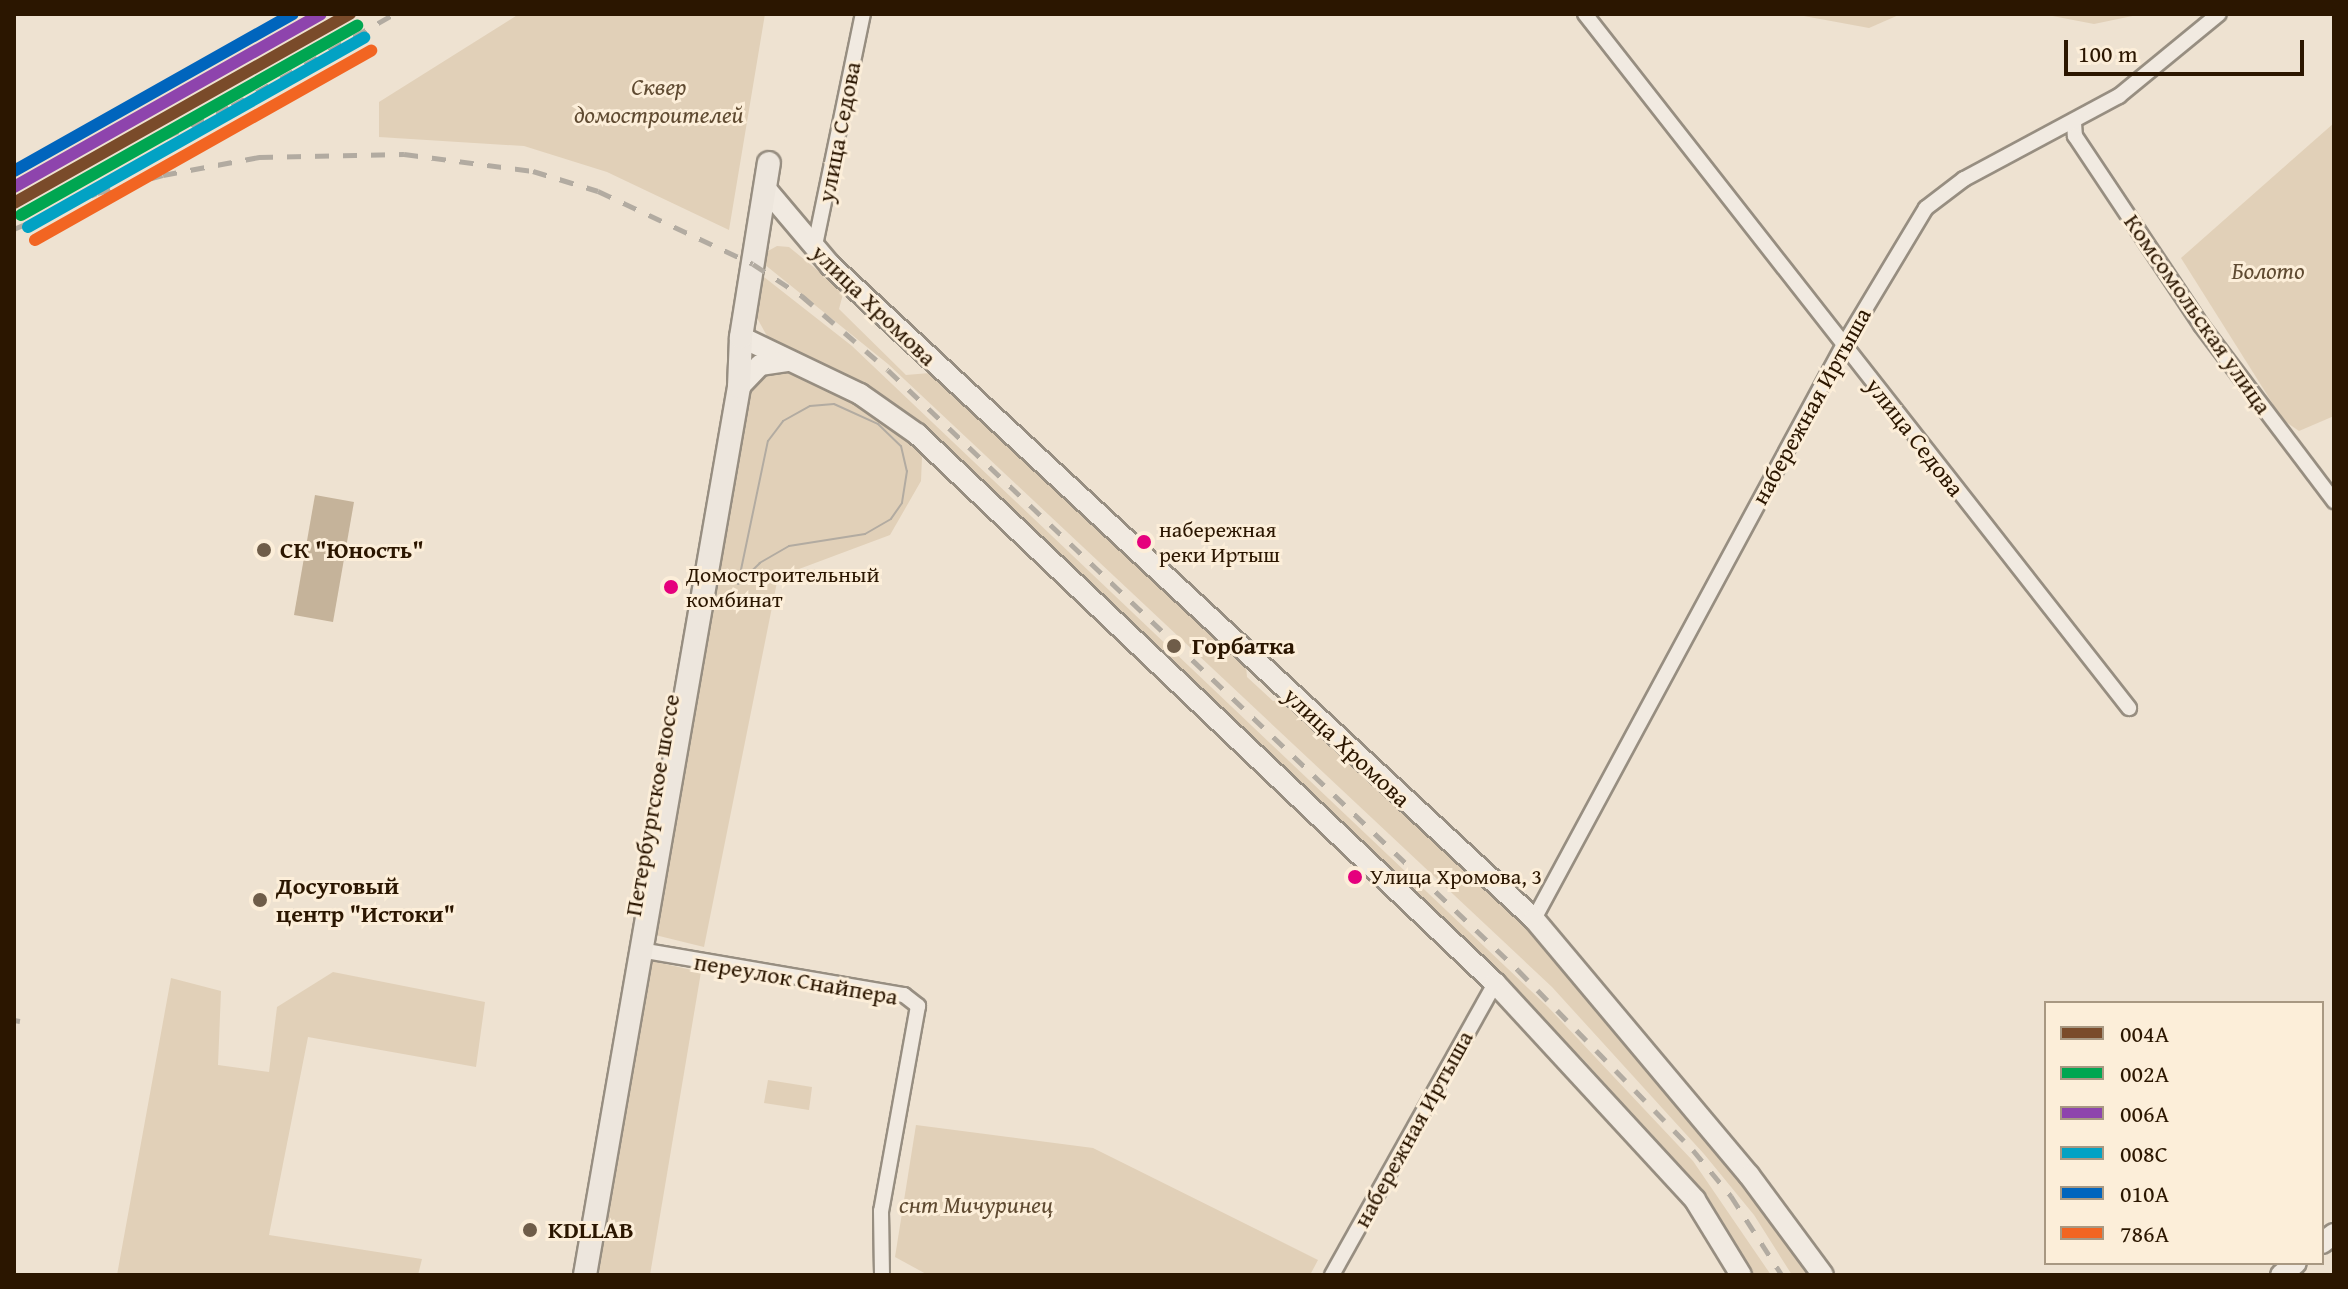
<!DOCTYPE html>
<html>
<head>
<meta charset="utf-8">
<style>
	body { margin:0 }
	#map { position:relative; width:2348px; height:1289px; overflow:hidden; background:#eee2d1; font-family:"Gentium Book Plus",serif }
	div>[style] { position:absolute }
	.green>* { inset:0; background:#e1d0b8 }
	.water>* { inset:0; background:#c5b39a }
	.roads { filter:drop-shadow(2px 0 #978e81) drop-shadow(-2px 0 #978e81) drop-shadow(0 2px #978e81) drop-shadow(0 -2px #978e81) }
	.street>* { height:14px; margin:-7px; padding:0 7px; transform-origin:7px; border-radius:7px; background:#f1eae1 }
	.secondary>* { height:20px; margin:-10px; padding:0 10px; transform-origin:10px; border-radius:10px; background:#f1eae1 }
	.primary>* { height:22px; margin:-11px; padding:0 11px; transform-origin:11px; border-radius:11px; background:#ede6dd }
	.tram>* { height:2px; margin:-1px; padding:0 1px; transform-origin:1px; border-radius:1px; background:#b2aba1 }
	.rail>* { height:5px; margin-top:-2.5px; transform-origin:0; background:repeating-linear-gradient(90deg,#b2aba1 0 14px,transparent 0 28px) }
	.rail-1>* { height:12px; margin:-6px; padding:0 6px; transform-origin:6px; border-radius:6px; background:#7a4b2a }
	.rail-2>* { height:12px; margin:-6px; padding:0 6px; transform-origin:6px; border-radius:6px; background:#00a651 }
	.rail-3>* { height:12px; margin:-6px; padding:0 6px; transform-origin:6px; border-radius:6px; background:#8e44ad }
	.rail-4>* { height:12px; margin:-6px; padding:0 6px; transform-origin:6px; border-radius:6px; background:#02a2c4 }
	.rail-5>* { height:12px; margin:-6px; padding:0 6px; transform-origin:6px; border-radius:6px; background:#0065bd }
	.rail-6>* { height:12px; margin:-6px; padding:0 6px; transform-origin:6px; border-radius:6px; background:#f26522 }
	.dots>* { width:22px; height:22px; translate:-50% -50%; box-sizing:border-box; border:4px solid #fceed9; border-radius:50% }
	span { translate:-50% -50%; white-space:nowrap; text-align:center; line-height:1.15; -webkit-text-stroke:6px #fceed9; paint-order:stroke }
	.bus-label { font-size:22px; color:#2b1600 }
	.left { translate:0 -50%; text-align:left }
	.park-label { font-size:24px; color:#5f4a31; font-style:italic }
	.street-label { font-size:24px; color:#2b1600 }
	.poi-label { font-size:24px; color:#2b1600; font-weight:700 }
	.frame { position:absolute; inset:0; border:16px solid #2b1600; pointer-events:none }
	.legend { position:absolute; left:2044px; top:1001px; width:280px; height:264px; box-sizing:border-box; background:#fceed9; border:2px solid #a89882; margin:0; padding:10px 14px; list-style:none; font-size:24px; color:#2b1600 }
	.legend li { display:flex; align-items:center; gap:16px; height:40px }
	.legend b { width:40px; border:2px solid #a89882 }
	.scale { position:absolute; left:2064px; top:40px; width:240px; height:36px; box-sizing:border-box; border:4px solid #2b1600; border-top:0; padding-left:10px; font-size:24px; line-height:28px; white-space:nowrap; color:#2b1600; -webkit-text-stroke:6px #fceed9; paint-order:stroke }
</style>
</head>
<body>
<div id="map">
	<div class="green">
		<div style="clip-path:polygon(519px 14px,765px 14px,729px 230px,607px 172px,524px 146px,379px 137px,379px 102px)"></div>
		<div style="clip-path:polygon(1793px 14px,1901px 14px,1869px 28px)"></div>
		<div style="clip-path:polygon(2042px 14px,2142px 14px,2094px 24px)"></div>
		<div style="clip-path:polygon(2334px 123px,2334px 416px,2299px 431px,2283px 420px,2181px 258px)"></div>
		<div style="clip-path:polygon(777px 246px,789px 247px,838px 287px,843px 294px,839px 309px,906px 375px,930px 373px,1246px 666px,1247px 677px,1273px 701px,1285px 700px,1527px 924px,1688px 1112px,1812px 1275px,1792px 1275px,1754px 1215px,1704px 1154px,1552px 987px,888px 364px,764px 264px,768px 251px)"></div>
		<div style="clip-path:polygon(764px 277px,852px 346px,1548px 1007px,1693px 1161px,1771px 1275px,1750px 1275px,1683px 1171px,1583px 1059px,964px 463px,877px 395px,767px 336px,757px 318px)"></div>
		<div style="clip-path:polygon(779px 369px,861px 405px,909px 439px,922px 457px,921px 481px,890px 535px,791px 572px,777px 582px,704px 947px,647px 933px,670px 802px,681px 795px,690px 743px,681px 735px,690px 682px,700px 678px,752px 383px)"></div>
		<div style="clip-path:polygon(647px 960px,701px 972px,650px 1275px,593px 1275px)"></div>
		<div style="clip-path:polygon(333px 972px,485px 1002px,476px 1067px,308px 1037px,269px 1235px,422px 1259px,418px 1275px,117px 1275px,171px 978px,221px 991px,218px 1065px,269px 1072px,277px 1007px)"></div>
		<div style="clip-path:polygon(768px 1080px,812px 1087px,809px 1110px,764px 1103px)"></div>
		<div style="clip-path:polygon(916px 1125px,1093px 1148px,1318px 1260px,1310px 1275px,928px 1275px,895px 1257px)"></div>
	</div>
	<div class="water">
		<div style="clip-path:polygon(315px 495px,354px 502px,333px 622px,294px 615px)"></div>
	</div>
	<div class="roads">
		<div class="street">
			<div style="left:1585px;top:14px;width:882px;rotate:51.91deg"></div>
			<div style="left:2074px;top:123px;width:13px;rotate:86deg"></div>
			<div style="left:2075px;top:136px;width:227px;rotate:56.3deg"></div>
			<div style="left:2201px;top:325px;width:221px;rotate:52.9deg"></div>
			<div style="left:814px;top:250px;width:241px;rotate:-78.3deg"></div>
			<div style="left:1534px;top:919px;width:651px;rotate:-61.66deg"></div>
			<div style="left:1843px;top:346px;width:161px;rotate:-59deg"></div>
			<div style="left:1926px;top:208px;width:48px;rotate:-37.3deg"></div>
			<div style="left:1964px;top:179px;width:176px;rotate:-28.2deg"></div>
			<div style="left:2119px;top:96px;width:129px;rotate:-39.4deg"></div>
			<div style="left:640px;top:950px;width:268px;rotate:9.7deg"></div>
			<div style="left:904px;top:995px;width:18px;rotate:38deg"></div>
			<div style="left:918px;top:1006px;width:208px;rotate:100.2deg"></div>
			<div style="left:881px;top:1211px;width:64px;rotate:89.1deg"></div>
			<div style="left:1332px;top:1275px;width:334px;rotate:-60.8deg"></div>
		</div>
		<div class="secondary">
			<div style="left:765px;top:188px;width:101px;rotate:49.8deg"></div>
			<div style="left:830px;top:265px;width:961px;rotate:42.89deg"></div>
			<div style="left:1534px;top:919px;width:334px;rotate:50deg"></div>
			<div style="left:1749px;top:1175px;width:124px;rotate:53.5deg"></div>
			<div style="left:741px;top:337px;width:132px;rotate:25.6deg"></div>
			<div style="left:860px;top:394px;width:70px;rotate:35.1deg"></div>
			<div style="left:917px;top:434px;width:797px;rotate:43.53deg"></div>
			<div style="left:1495px;top:983px;width:295px;rotate:47.3deg"></div>
			<div style="left:1695px;top:1200px;width:88px;rotate:58.5deg"></div>
			<div style="left:739px;top:387px;width:30px;rotate:-46deg"></div>
			<div style="left:760px;top:365px;width:29px;rotate:-8deg"></div>
			<div style="left:2322px;top:1243px;width:15px;rotate:-37deg"></div>
			<div style="left:2281px;top:1275px;width:19px;rotate:-39deg"></div>
		</div>
		<div class="primary">
			<div style="left:585px;top:1275px;width:901px;rotate:-80.16deg"></div>
			<div style="left:739px;top:387px;width:50px;rotate:-87.7deg"></div>
			<div style="left:741px;top:337px;width:176px;rotate:-80.9deg"></div>
		</div>
	</div>
	<div class="tram">
		<div style="left:834px;top:404px;width:48px;rotate:24.4deg"></div>
		<div style="left:878px;top:424px;width:32px;rotate:44deg"></div>
		<div style="left:901px;top:446px;width:26px;rotate:77deg"></div>
		<div style="left:907px;top:471px;width:32px;rotate:99deg"></div>
		<div style="left:902px;top:503px;width:19px;rotate:125deg"></div>
		<div style="left:891px;top:519px;width:30px;rotate:150deg"></div>
		<div style="left:865px;top:534px;width:77px;rotate:171deg"></div>
		<div style="left:789px;top:546px;width:34px;rotate:150deg"></div>
		<div style="left:760px;top:563px;width:30px;rotate:136deg"></div>
		<div style="left:738px;top:584px;width:146px;rotate:-78.2deg"></div>
		<div style="left:768px;top:441px;width:25px;rotate:-53deg"></div>
		<div style="left:783px;top:421px;width:31px;rotate:-29deg"></div>
		<div style="left:810px;top:406px;width:24px;rotate:-5deg"></div>
	</div>
	<div class="rail">
		<div style="left:14px;top:217px;width:115px;rotate:-29deg"></div>
		<div style="left:115px;top:161px;width:129px;rotate:-25.2deg"></div>
		<div style="left:232px;top:106px;width:186px;rotate:-29.6deg"></div>
		<div style="left:14px;top:229px;width:90px;rotate:-23.4deg"></div>
		<div style="left:97px;top:193px;width:68px;rotate:-15.3deg"></div>
		<div style="left:163px;top:175px;width:98px;rotate:-10.6deg"></div>
		<div style="left:259px;top:157px;width:145px;rotate:-1.2deg"></div>
		<div style="left:404px;top:154px;width:130px;rotate:7.5deg"></div>
		<div style="left:533px;top:171px;width:68px;rotate:17.1deg"></div>
		<div style="left:598px;top:191px;width:171px;rotate:25.2deg"></div>
		<div style="left:753px;top:264px;width:59px;rotate:33.1deg"></div>
		<div style="left:802px;top:296px;width:113px;rotate:40.7deg"></div>
		<div style="left:888px;top:370px;width:870px;rotate:43.6deg"></div>
		<div style="left:1518px;top:970px;width:251px;rotate:45.8deg"></div>
		<div style="left:1693px;top:1150px;width:60px;rotate:50.4deg"></div>
		<div style="left:1731px;top:1196px;width:94px;rotate:57.2deg"></div>
		<div style="left:14px;top:1020px;width:6px;rotate:9deg"></div>
	</div>
	<div class="rail-1">
		<div style="left:14px;top:203px;width:386px;rotate:-29.4deg"></div>
	</div>
	<div class="rail-2">
		<div style="left:21px;top:215px;width:386px;rotate:-29.4deg"></div>
	</div>
	<div class="rail-3">
		<div style="left:14px;top:187px;width:352px;rotate:-29.4deg"></div>
	</div>
	<div class="rail-4">
		<div style="left:28px;top:227px;width:386px;rotate:-29.4deg"></div>
	</div>
	<div class="rail-5">
		<div style="left:14px;top:171px;width:320px;rotate:-29.4deg"></div>
	</div>
	<div class="rail-6">
		<div style="left:35px;top:240px;width:386px;rotate:-29.4deg"></div>
	</div>
	<div class="dots">
		<div style="left:1144px;top:542px;background:#e5007d"></div>
		<div style="left:264px;top:550px;background:#6f5d49"></div>
		<div style="left:671px;top:587px;background:#e5007d"></div>
		<div style="left:1174px;top:646px;background:#6f5d49"></div>
		<div style="left:1355px;top:877px;background:#e5007d"></div>
		<div style="left:260px;top:900px;background:#6f5d49"></div>
		<div style="left:530px;top:1230px;background:#6f5d49"></div>
	</div>
	<div class="bus-label">
		<span class="left" style="left:1159px;top:542px">набережная<br>реки Иртыш</span>
		<span class="left" style="left:686px;top:587px">Домостроительный<br>комбинат</span>
		<span class="left" style="left:1370px;top:877px">Улица Хромова, 3</span>
	</div>
	<div class="park-label">
		<span style="left:659px;top:101px">Сквер<br>домостроителей</span>
		<span style="left:2268px;top:271px">Болото</span>
		<span style="left:976px;top:1205px">снт Мичуринец</span>
	</div>
	<div class="street-label">
		<span style="left:839px;top:132px;rotate:-79deg">улица Седова</span>
		<span style="left:874px;top:305px;rotate:44deg">улица Хромова</span>
		<span style="left:2198px;top:314px;rotate:55deg">Комсомольская улица</span>
		<span style="left:1811px;top:406px;rotate:-61deg">набережная Иртыша</span>
		<span style="left:1915px;top:437px;rotate:52deg">улица Седова</span>
		<span style="left:1347px;top:747px;rotate:43deg">улица Хромова</span>
		<span style="left:652px;top:805px;rotate:-80deg">Петербургское шоссе</span>
		<span style="left:796px;top:979px;rotate:10deg">переулок Снайпера</span>
		<span style="left:1413px;top:1129px;rotate:-61deg">набережная Иртыша</span>
	</div>
	<div class="poi-label">
		<span class="left" style="left:280px;top:550px">СК "Юность"</span>
		<span class="left" style="left:1192px;top:646px">Горбатка</span>
		<span class="left" style="left:276px;top:900px">Досуговый<br>центр "Истоки"</span>
		<span class="left" style="left:548px;top:1230px">KDLLAB</span>
	</div>
	<div class="frame"></div>
	<ul class="legend">
	<li><b style="height:10px;background:#7a4b2a"></b>004А</li>
	<li><b style="height:10px;background:#00a651"></b>002А</li>
	<li><b style="height:10px;background:#8e44ad"></b>006А</li>
	<li><b style="height:10px;background:#02a2c4"></b>008С</li>
	<li><b style="height:10px;background:#0065bd"></b>010А</li>
	<li><b style="height:10px;background:#f26522"></b>786А</li>
	</ul>
	<div class="scale">100 m</div>
</div>
</body>
</html>
